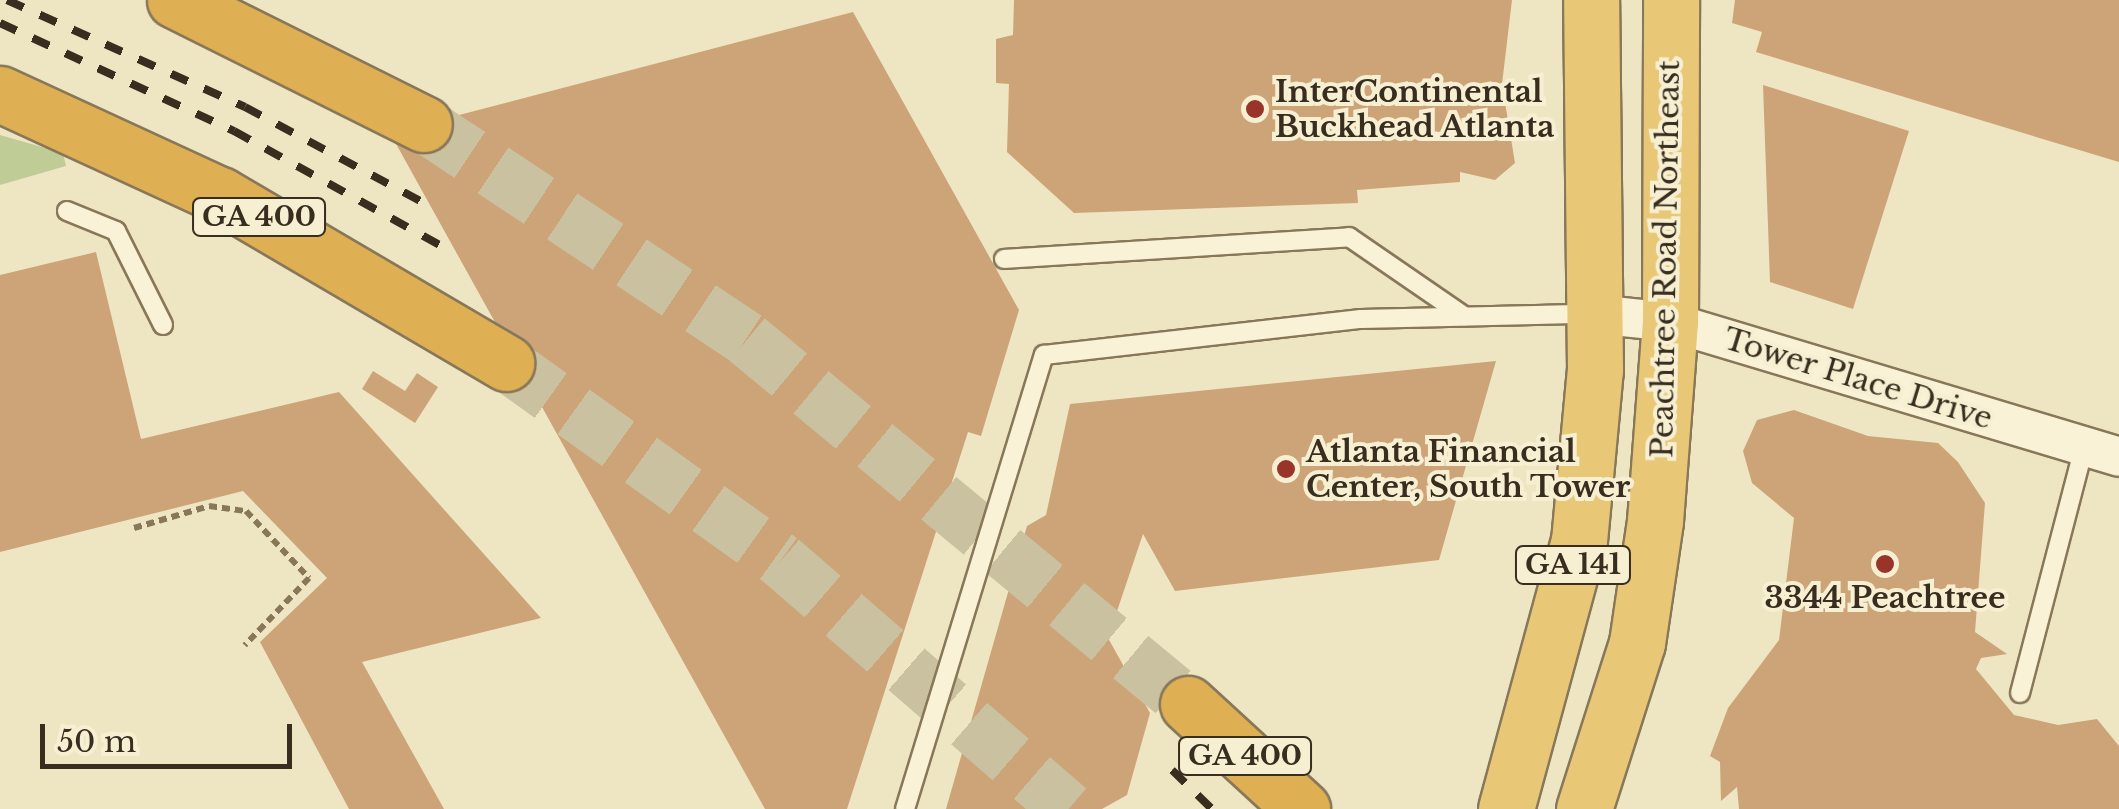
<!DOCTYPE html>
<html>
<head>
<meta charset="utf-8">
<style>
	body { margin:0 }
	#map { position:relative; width:2119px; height:809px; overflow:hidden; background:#eee6c2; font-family:"Libre Baskerville",serif }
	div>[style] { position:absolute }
	.green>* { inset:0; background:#c0cc96 }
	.building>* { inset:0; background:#cda478 }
	.motorway-tunnel>* { height:55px; margin-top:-27.5px; transform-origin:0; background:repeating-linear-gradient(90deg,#cac1a1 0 55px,transparent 0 83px) }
	.path>* { height:6px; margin-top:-3px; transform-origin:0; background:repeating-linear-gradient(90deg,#887759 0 8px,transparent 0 13px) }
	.roads { filter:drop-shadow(2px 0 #887759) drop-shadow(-2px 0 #887759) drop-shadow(0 2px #887759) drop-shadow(0 -2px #887759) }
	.service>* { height:18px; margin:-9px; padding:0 9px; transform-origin:9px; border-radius:9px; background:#f9f2d6 }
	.minor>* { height:38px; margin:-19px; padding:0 19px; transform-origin:19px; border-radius:19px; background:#f9f2d6 }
	.trunk>* { height:55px; margin:-27.5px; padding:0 27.5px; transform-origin:27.5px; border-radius:27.5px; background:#e8c876 }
	.motorway>* { height:55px; margin:-27.5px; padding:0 27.5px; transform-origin:27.5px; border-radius:27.5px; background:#deb053 }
	.rail>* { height:8px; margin-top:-4px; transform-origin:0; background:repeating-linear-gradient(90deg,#382d1e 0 18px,transparent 0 36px) }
	.dots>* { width:28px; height:28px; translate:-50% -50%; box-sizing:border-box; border:5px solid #f6efd2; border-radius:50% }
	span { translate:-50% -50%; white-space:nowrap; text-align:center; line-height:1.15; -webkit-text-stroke:8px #f6efd2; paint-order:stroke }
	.shield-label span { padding:2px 8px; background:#f6efd2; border:2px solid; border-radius:8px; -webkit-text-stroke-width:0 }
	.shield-label { font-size:28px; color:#382d1e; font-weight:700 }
	.poi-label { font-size:30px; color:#382d1e; font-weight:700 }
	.left { translate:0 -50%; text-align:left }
	.street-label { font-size:30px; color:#382d1e }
	.scale { position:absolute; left:40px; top:724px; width:252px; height:45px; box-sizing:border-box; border:5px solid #382d1e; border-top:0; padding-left:12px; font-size:30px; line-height:35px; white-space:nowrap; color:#382d1e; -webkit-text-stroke:8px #f6efd2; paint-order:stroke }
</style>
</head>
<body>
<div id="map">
	<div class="green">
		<div style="clip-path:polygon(0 135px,63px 153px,66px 166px,0 185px)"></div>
	</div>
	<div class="building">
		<div style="clip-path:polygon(1014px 0,1512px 0,1502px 84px,1515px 163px,1495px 180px,1460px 172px,1460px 182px,1357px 190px,1358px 203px,1074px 213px,1007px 152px,1009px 84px,996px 83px,996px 39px,1013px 35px)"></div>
		<div style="clip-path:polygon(1735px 0,2119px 0,2119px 162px,1756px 52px,1762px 32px,1732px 23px)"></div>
		<div style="clip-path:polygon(853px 12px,1019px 310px,981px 436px,968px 432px,847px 809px,765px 809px,390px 133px)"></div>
		<div style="clip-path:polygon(1763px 85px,1909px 131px,1853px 309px,1770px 282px)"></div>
		<div style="clip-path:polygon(96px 252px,141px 439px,339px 392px,541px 618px,362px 662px,444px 809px,349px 809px,260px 642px,327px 578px,243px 491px,0 552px,0 275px)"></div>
		<div style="clip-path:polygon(1496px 361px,1439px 560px,1175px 591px,1143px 534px,1108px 638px,1150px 713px,1127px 795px,1102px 809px,946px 809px,1027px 526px,1046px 515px,1070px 404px)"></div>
		<div style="clip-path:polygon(373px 371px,405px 391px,417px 373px,438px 387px,415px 423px,362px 389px)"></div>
		<div style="clip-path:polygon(1794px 410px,1868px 436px,1938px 443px,1958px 462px,1985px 503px,1975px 632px,2007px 654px,1981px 658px,1976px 669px,2014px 715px,2058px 725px,2097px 719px,2119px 746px,2119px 809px,1739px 809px,1737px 787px,1721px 801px,1720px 762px,1710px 756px,1728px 708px,1779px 640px,1794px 518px,1752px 483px,1743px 451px,1757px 420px)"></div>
	</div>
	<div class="motorway-tunnel">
		<div style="left:424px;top:124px;width:388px;rotate:33.6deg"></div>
		<div style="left:747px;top:339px;width:572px;rotate:39.61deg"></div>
		<div style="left:506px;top:363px;width:338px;rotate:35.6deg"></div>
		<div style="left:781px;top:560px;width:380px;rotate:40.9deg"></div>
	</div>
	<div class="path">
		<div style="left:134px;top:528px;width:78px;rotate:-16.3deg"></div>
		<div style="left:209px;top:506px;width:37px;rotate:8deg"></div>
		<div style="left:246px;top:511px;width:92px;rotate:46.8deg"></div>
		<div style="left:309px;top:578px;width:93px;rotate:133.7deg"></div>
	</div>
	<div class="roads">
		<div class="service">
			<div style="left:67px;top:211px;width:53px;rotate:22.2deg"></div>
			<div style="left:116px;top:231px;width:105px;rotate:63.4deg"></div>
			<div style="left:1004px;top:259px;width:346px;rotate:-3.6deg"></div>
			<div style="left:1349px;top:237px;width:140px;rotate:34.5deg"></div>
			<div style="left:2020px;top:693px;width:254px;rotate:-75.4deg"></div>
			<div style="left:905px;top:809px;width:475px;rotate:-73deg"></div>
			<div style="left:1044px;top:355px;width:319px;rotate:-6.5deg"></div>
			<div style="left:1361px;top:319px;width:226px;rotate:-1.3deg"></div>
		</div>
		<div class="minor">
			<div style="left:1594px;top:314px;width:76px;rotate:6deg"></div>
			<div style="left:1670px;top:322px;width:469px;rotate:16.7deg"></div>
		</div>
		<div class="trunk">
			<div style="left:1506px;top:809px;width:278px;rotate:-74.8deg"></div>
			<div style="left:1579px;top:541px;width:172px;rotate:-84.7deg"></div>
			<div style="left:1595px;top:370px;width:370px;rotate:-90.6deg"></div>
			<div style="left:1584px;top:809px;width:174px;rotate:-72.3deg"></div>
			<div style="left:1637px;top:643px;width:123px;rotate:-81.6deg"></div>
			<div style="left:1655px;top:521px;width:200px;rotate:-85.7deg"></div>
			<div style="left:1670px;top:322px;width:322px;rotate:-89.8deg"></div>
		</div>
		<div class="motorway">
			<div style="left:175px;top:0;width:278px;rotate:26.5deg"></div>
			<div style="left:0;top:94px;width:242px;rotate:24.7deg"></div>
			<div style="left:220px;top:195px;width:332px;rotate:30.4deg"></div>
			<div style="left:1188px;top:704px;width:155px;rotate:42.6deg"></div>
		</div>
	</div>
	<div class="rail">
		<div style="left:7px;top:0;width:261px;rotate:24.2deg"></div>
		<div style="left:245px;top:107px;width:201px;rotate:28.2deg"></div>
		<div style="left:0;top:23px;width:258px;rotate:24.8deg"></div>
		<div style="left:234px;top:131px;width:249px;rotate:29deg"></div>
		<div style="left:1172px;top:770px;width:56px;rotate:44.3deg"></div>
	</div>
	<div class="dots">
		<div style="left:1255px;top:109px;background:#983429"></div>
		<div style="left:1286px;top:469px;background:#983429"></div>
		<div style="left:1885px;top:564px;background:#983429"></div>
	</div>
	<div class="shield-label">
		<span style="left:259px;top:217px">GA 400</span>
		<span style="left:1573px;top:565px">GA 141</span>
		<span style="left:1245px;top:756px">GA 400</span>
	</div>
	<div class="poi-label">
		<span class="left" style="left:1275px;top:109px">InterContinental<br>Buckhead Atlanta</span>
		<span class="left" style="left:1306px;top:469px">Atlanta Financial<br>Center, South Tower</span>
		<span style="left:1885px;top:598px">3344 Peachtree</span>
	</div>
	<div class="street-label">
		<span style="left:1666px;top:259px;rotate:-89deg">Peachtree Road Northeast</span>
		<span style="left:1858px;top:379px;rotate:17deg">Tower Place Drive</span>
	</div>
	<div class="scale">50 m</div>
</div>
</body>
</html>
